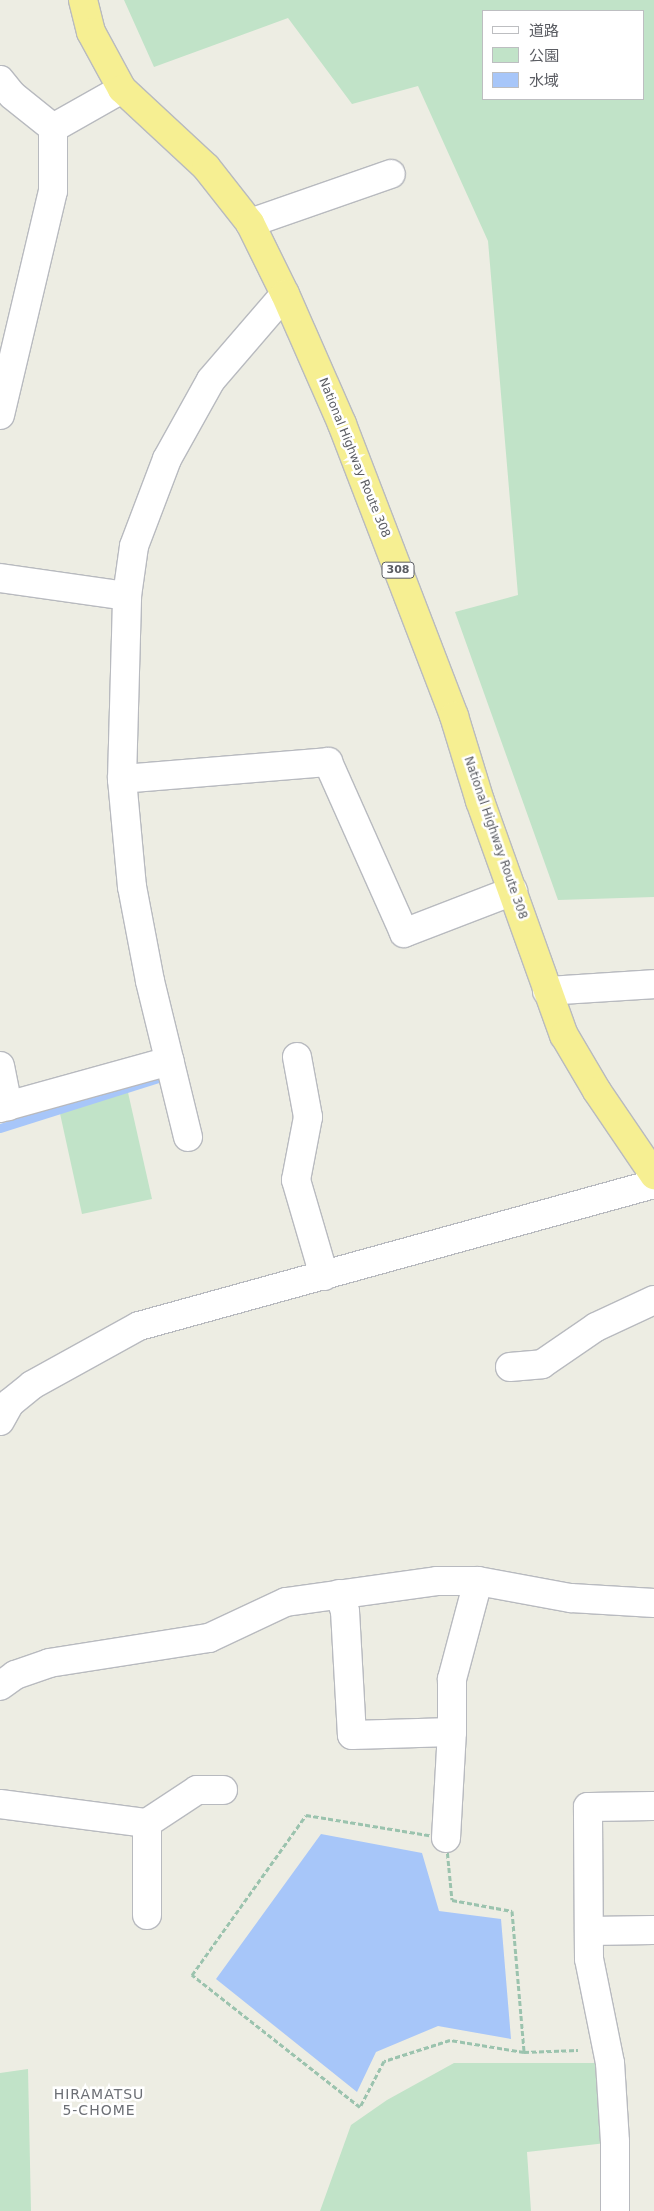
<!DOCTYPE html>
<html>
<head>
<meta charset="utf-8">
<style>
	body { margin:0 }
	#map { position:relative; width:654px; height:2211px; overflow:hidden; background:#edede3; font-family:"DejaVu Sans","Noto Sans JP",sans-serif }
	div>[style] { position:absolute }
	.green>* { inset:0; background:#c1e3c8 }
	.water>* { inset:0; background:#a7c6f9 }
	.stream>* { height:9px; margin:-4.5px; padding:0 4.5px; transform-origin:4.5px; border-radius:4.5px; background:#a7c6f9 }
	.path>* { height:3px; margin-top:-1.5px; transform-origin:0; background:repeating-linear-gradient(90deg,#9bc3ae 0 5px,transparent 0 7.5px) }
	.roads { filter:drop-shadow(1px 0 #b8babf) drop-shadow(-1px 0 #b8babf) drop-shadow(0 1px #b8babf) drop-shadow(0 -1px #b8babf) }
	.minor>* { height:28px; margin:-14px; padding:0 14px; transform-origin:14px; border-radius:14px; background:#fff }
	.highway>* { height:28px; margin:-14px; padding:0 14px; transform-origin:14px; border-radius:14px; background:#f6ef92 }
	span { translate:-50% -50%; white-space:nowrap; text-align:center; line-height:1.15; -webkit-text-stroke:5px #fff; paint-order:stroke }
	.shield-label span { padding:1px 4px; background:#fff; border:1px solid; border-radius:4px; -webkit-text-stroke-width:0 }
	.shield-label { font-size:11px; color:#5b5d63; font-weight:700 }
	.street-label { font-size:12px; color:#5b5d63 }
	.neighbourhood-label { font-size:14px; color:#6c6f75; letter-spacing:1px }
	.legend { position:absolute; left:482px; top:10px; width:162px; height:90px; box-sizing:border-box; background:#fff; border:1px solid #bdbec1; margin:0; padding:6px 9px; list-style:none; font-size:15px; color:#5b5d63 }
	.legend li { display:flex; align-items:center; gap:10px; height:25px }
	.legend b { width:25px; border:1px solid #bdbec1 }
</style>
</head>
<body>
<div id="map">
	<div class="green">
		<div style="clip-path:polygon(evenodd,124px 0,654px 0,654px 897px,558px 900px,455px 612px,518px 595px,488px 241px,418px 86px,352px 104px,288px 18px,154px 67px,124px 0,483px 11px,643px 11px,643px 99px,483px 99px,483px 11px)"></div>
		<div style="clip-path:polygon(127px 1088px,152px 1199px,82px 1214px,59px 1109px)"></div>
		<div style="clip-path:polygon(454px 2063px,610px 2063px,615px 2142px,527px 2152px,531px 2211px,320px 2211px,351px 2125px,387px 2100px)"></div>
		<div style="clip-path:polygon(28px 2069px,31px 2211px,0 2211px,0 2073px)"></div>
	</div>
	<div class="water">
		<div style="clip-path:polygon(321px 1834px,422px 1853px,439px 1911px,501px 1919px,511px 2039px,438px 2026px,376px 2052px,357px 2092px,216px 1979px)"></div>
	</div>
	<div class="stream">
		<div style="left:0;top:1128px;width:176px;rotate:-17.5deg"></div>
	</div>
	<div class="path">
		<div style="left:306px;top:1815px;width:142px;rotate:9.3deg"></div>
		<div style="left:446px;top:1838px;width:62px;rotate:84.5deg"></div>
		<div style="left:452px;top:1900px;width:61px;rotate:10.4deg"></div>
		<div style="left:512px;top:1911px;width:142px;rotate:85.1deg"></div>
		<div style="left:524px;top:2052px;width:75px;rotate:-170.8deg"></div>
		<div style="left:450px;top:2040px;width:69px;rotate:162.3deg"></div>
		<div style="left:384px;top:2061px;width:52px;rotate:117.6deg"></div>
		<div style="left:360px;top:2107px;width:214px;rotate:-141.8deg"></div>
		<div style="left:192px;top:1975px;width:196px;rotate:-54.5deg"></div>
		<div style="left:524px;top:2052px;width:54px;rotate:-2.1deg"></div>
	</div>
	<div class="roads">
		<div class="minor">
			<div style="left:0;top:80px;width:19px;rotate:51deg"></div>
			<div style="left:12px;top:95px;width:53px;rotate:38.8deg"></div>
			<div style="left:250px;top:223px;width:149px;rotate:-19.2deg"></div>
			<div style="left:0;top:415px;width:230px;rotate:-76.7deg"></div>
			<div style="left:53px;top:191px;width:63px;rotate:-90deg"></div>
			<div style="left:53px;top:128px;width:79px;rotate:-29.5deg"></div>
			<div style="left:0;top:578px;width:128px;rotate:8.1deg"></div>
			<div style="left:122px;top:779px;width:207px;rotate:-4.7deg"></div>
			<div style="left:328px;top:762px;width:187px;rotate:66deg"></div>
			<div style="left:404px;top:933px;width:117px;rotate:-21.1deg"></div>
			<div style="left:547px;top:991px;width:107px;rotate:-3.7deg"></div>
			<div style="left:297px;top:1057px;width:61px;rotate:79.6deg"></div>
			<div style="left:308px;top:1117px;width:64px;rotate:100.8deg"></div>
			<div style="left:296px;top:1180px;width:100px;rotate:73.7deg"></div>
			<div style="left:0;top:1066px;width:41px;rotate:78.7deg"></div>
			<div style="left:0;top:1108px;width:176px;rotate:-15.5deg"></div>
			<div style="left:188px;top:1137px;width:161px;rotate:-103.7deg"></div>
			<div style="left:150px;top:981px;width:96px;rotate:-100.8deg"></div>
			<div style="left:132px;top:887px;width:108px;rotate:-95.3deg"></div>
			<div style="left:122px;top:779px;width:183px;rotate:-88.4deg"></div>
			<div style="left:127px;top:596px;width:50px;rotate:-82deg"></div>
			<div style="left:134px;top:546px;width:93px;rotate:-69.2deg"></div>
			<div style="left:167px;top:459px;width:90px;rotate:-60.9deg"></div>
			<div style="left:211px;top:380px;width:113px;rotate:-49.3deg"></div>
			<div style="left:510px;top:1367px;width:32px;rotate:-5deg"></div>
			<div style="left:542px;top:1364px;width:65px;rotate:-34.4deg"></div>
			<div style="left:596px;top:1327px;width:64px;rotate:-25deg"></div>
			<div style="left:0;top:1421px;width:21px;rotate:-61deg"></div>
			<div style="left:10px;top:1403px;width:28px;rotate:-39deg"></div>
			<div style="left:32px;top:1385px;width:122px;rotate:-28.9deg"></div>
			<div style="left:139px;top:1326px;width:534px;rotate:-15.42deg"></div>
			<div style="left:339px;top:1594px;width:18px;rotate:71deg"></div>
			<div style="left:345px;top:1611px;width:124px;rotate:86.8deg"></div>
			<div style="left:352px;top:1735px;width:100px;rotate:-1.7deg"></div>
			<div style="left:0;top:1686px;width:19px;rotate:-36deg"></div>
			<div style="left:15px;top:1675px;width:36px;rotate:-19deg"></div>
			<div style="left:49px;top:1663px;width:162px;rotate:-8.9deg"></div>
			<div style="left:209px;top:1638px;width:85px;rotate:-25.1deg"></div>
			<div style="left:286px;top:1602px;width:152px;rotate:-7.9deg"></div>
			<div style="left:437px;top:1581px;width:41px"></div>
			<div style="left:478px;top:1581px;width:95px;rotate:10.4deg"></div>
			<div style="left:571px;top:1598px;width:83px;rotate:3.4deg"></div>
			<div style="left:0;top:1804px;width:148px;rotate:7.4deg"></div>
			<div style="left:147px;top:1823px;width:60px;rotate:-33.4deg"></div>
			<div style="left:197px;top:1790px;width:26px"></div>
			<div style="left:446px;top:1838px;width:106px;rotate:-86.8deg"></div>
			<div style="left:452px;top:1732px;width:53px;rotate:-90deg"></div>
			<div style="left:452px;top:1679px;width:101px;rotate:-75.1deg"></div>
			<div style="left:147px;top:1915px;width:92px;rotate:-90deg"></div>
			<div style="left:589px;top:1931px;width:65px;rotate:-0.9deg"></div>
			<div style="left:615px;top:2211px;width:69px;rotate:-90deg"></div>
			<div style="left:615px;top:2142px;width:79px;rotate:-93.6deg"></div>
			<div style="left:610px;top:2063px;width:106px;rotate:-101.4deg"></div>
			<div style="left:589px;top:1959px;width:152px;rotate:-90.4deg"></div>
			<div style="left:588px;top:1807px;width:66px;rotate:-0.9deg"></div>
		</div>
		<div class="highway">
			<div style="left:83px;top:0;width:33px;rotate:76deg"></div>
			<div style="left:91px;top:32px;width:65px;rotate:61.5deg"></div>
			<div style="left:122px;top:89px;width:115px;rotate:42.9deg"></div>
			<div style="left:206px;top:167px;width:71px;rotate:51.8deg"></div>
			<div style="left:250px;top:223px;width:79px;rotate:63.8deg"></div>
			<div style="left:285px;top:294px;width:142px;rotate:66.3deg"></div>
			<div style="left:342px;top:424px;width:313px;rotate:69deg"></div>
			<div style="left:454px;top:716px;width:89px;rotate:73deg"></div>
			<div style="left:480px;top:801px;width:249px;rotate:70.3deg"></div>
			<div style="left:564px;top:1035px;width:65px;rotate:59.5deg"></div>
			<div style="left:597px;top:1091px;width:102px;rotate:55.8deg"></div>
		</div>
	</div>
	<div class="shield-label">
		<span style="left:398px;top:570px">308</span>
	</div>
	<div class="street-label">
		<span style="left:354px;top:458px;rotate:68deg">National Highway Route 308</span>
		<span style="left:495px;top:838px;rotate:71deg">National Highway Route 308</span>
	</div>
	<div class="neighbourhood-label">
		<span style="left:99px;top:2102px">HIRAMATSU<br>5-CHOME</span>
	</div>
	<ul class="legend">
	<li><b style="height:6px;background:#fff"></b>道路</li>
	<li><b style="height:14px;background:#c1e3c8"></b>公園</li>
	<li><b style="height:14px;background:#a7c6f9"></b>水域</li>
	</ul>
</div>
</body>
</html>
